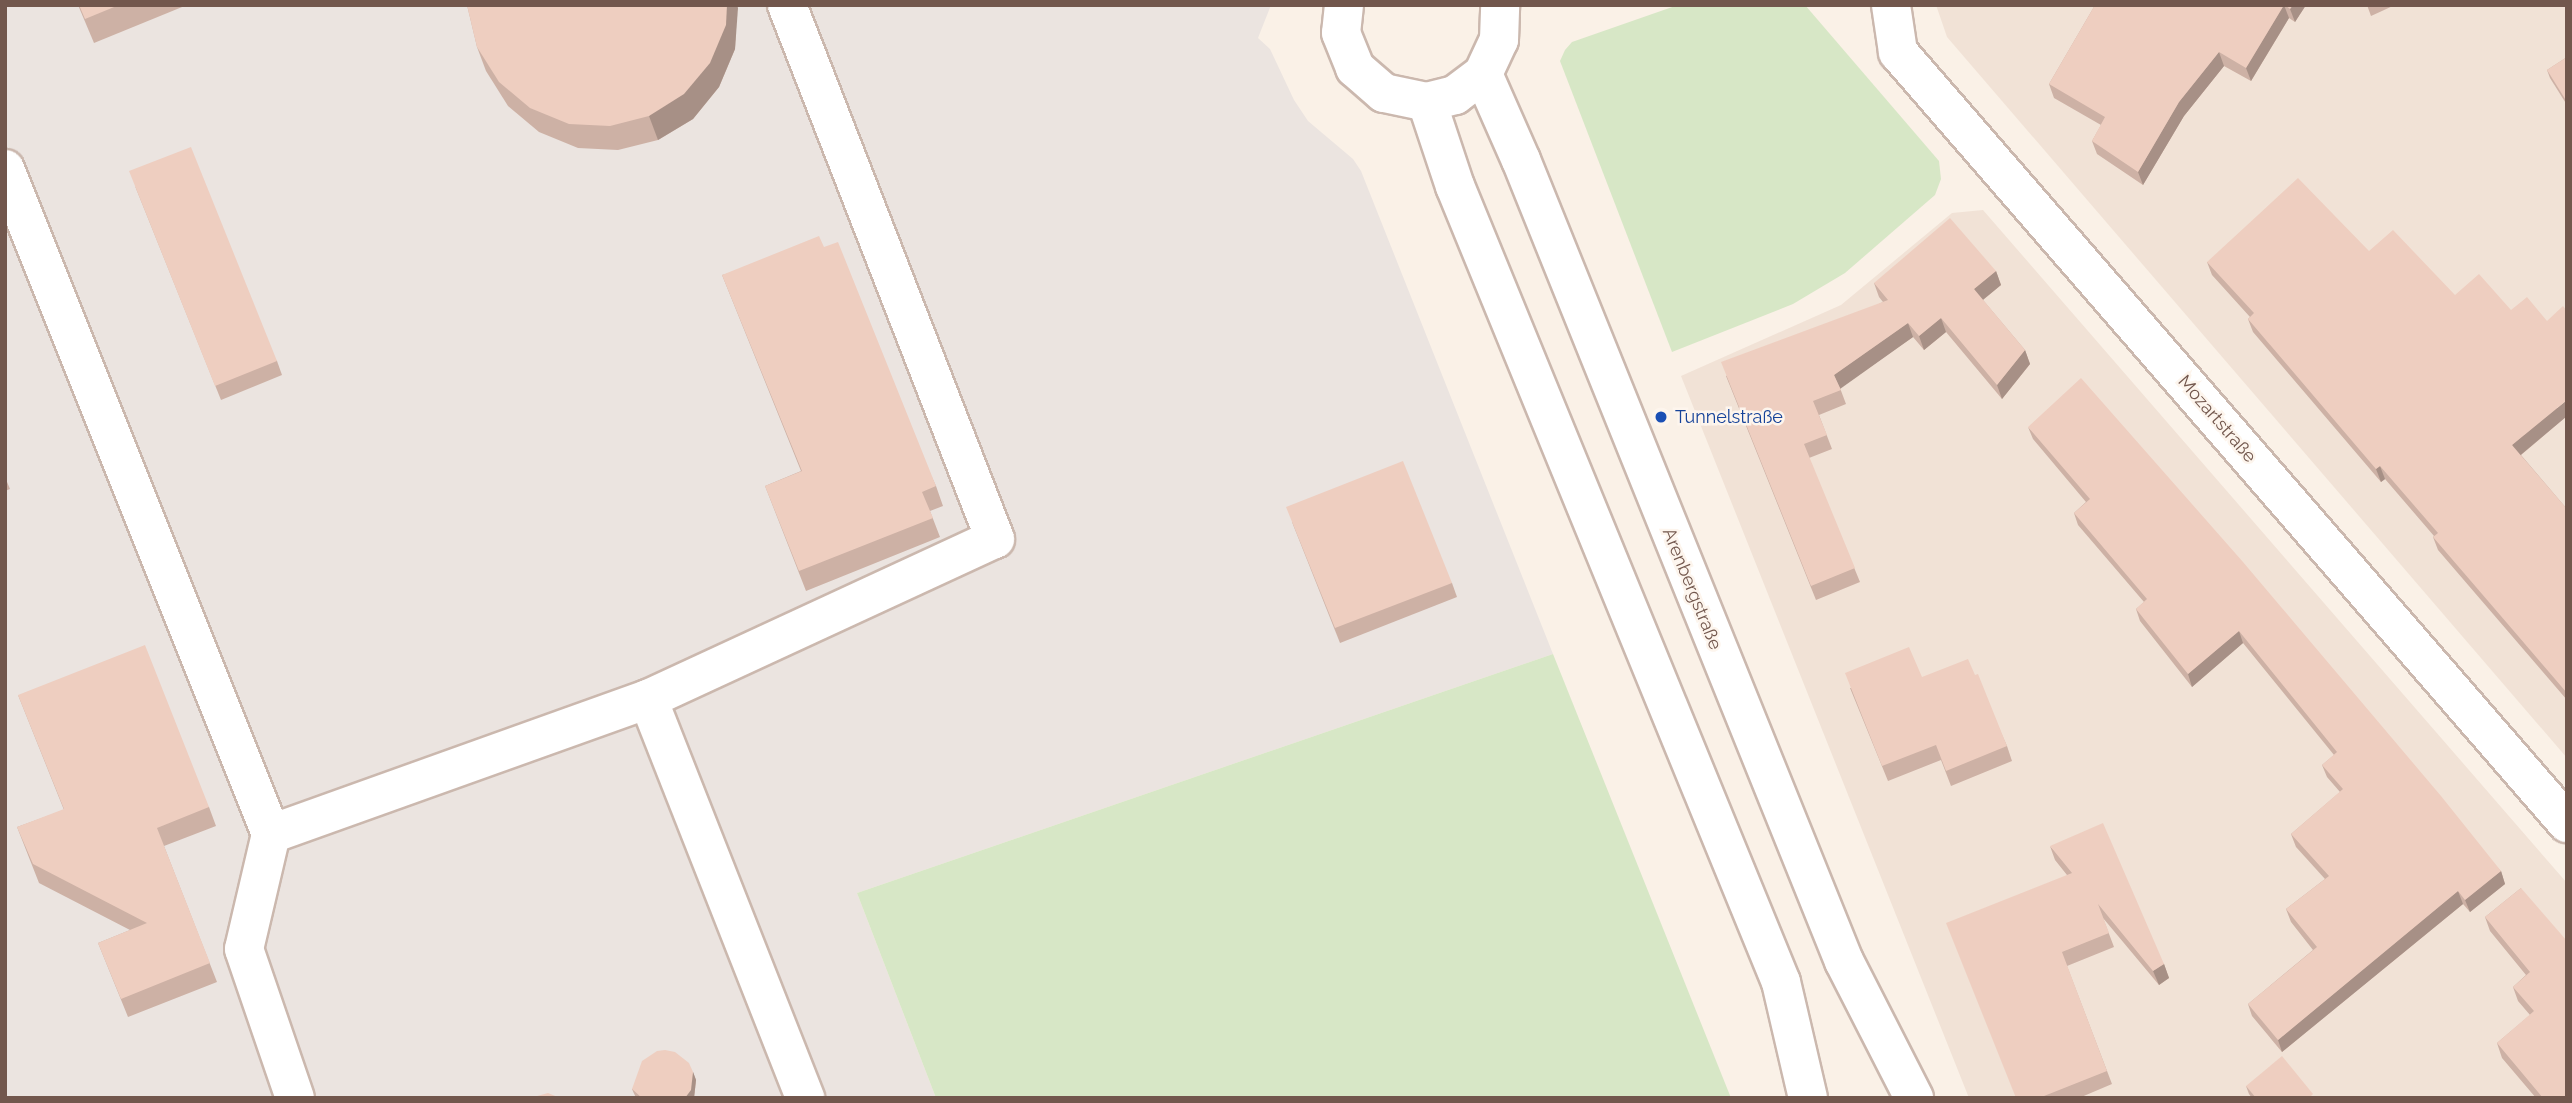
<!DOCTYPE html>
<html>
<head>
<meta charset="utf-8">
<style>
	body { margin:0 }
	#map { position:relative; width:2572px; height:1103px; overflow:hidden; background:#faf1e7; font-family:Raleway,sans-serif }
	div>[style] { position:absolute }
	.residential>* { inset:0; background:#f1e2d6 }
	.industrial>* { inset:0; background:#ebe4e0 }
	.green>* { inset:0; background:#d7e7c6 }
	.roads { filter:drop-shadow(2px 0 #cbb8ae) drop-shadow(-2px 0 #cbb8ae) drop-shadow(0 2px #cbb8ae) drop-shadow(0 -2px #cbb8ae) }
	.minor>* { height:38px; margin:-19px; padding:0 19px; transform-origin:19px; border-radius:19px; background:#fff }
	.wall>* { inset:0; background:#cdb1a5 }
	.shaded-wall>* { inset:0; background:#a79086 }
	.building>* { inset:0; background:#eecec0 }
	.dots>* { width:19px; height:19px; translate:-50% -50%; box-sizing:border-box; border:4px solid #fdf5ed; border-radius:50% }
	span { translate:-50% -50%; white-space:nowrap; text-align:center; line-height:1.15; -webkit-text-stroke:5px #fdf5ed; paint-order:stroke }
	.transit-label { font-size:18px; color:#164399 }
	.left { translate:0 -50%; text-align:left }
	.street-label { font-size:18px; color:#72574d }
	.frame { position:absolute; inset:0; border:7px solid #72574d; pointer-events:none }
</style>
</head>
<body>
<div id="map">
	<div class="residential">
		<div style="clip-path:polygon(1936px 5px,2567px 5px,2567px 758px,1947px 37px)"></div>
		<div style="clip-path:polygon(1983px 210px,2567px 883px,2567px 1098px,1969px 1098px,1681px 376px,1841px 305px,1952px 213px)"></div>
	</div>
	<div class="industrial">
		<div style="clip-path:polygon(5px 5px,1271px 5px,1258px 38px,1270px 49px,1294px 100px,1308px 121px,1353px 159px,1361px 171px,1553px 654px,857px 893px,936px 1098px,5px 1098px)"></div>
	</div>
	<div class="green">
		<div style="clip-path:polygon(1678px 5px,1805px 5px,1939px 161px,1941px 179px,1935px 195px,1845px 273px,1793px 304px,1672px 352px,1560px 61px,1565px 50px,1572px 42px)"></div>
		<div style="clip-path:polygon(1553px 654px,1731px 1098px,936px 1098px,857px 893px)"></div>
	</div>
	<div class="roads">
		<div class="minor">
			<div style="left:1344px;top:5px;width:28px;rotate:96deg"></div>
			<div style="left:1341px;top:33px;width:38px;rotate:68deg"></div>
			<div style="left:1355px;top:68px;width:38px;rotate:41deg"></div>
			<div style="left:1384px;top:93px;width:44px;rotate:11.8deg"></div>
			<div style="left:1427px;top:102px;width:29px;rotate:-14deg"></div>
			<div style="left:1455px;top:95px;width:35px;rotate:-37deg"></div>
			<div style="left:1483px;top:74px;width:38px;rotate:-65deg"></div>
			<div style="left:1499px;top:40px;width:35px;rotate:-88deg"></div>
			<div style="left:1891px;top:5px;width:48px;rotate:81.5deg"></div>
			<div style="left:1898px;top:52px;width:1021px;rotate:49.05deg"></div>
			<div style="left:1483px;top:74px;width:94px;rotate:66.2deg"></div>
			<div style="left:1521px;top:160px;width:864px;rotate:68.04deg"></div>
			<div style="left:1844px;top:961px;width:154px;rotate:62.9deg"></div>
			<div style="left:1427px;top:102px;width:89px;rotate:71.6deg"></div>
			<div style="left:1455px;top:186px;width:860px;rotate:67.73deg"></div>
			<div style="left:1781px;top:982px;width:119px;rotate:76.9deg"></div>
			<div style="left:5px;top:169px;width:716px;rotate:68.2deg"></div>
			<div style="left:271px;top:834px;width:118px;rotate:103.2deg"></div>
			<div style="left:244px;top:949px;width:157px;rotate:71.1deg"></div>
			<div style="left:648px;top:699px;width:429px;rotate:68.5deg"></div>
			<div style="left:271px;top:834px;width:400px;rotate:-19.7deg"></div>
			<div style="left:648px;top:699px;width:382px;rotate:-24.8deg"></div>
			<div style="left:995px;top:539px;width:573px;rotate:-111.28deg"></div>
		</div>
	</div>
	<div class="wall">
		<div style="clip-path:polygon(78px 5px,187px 5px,94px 43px)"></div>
		<div style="clip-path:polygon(467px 5px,737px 5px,735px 49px,719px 87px,693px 119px,658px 140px,618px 150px,578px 148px,539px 132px,508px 106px,486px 71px,477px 47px)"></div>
		<div style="clip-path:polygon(2095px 5px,2306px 5px,2295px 22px,2289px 18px,2251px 81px,2224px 66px,2184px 116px,2143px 185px,2097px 154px,2092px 141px,2101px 125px,2054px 98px,2049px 84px)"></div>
		<div style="clip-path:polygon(2367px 5px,2395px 5px,2371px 16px)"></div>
		<div style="clip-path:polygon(2567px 57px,2567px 105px,2550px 78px,2547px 70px)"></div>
		<div style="clip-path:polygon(135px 186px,277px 361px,282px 375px,221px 400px)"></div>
		<div style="clip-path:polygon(824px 247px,936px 486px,943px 506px,930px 511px,940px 537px,806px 591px,765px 486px,801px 471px,722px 275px)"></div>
		<div style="clip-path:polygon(2369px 251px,2567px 416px,2521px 455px,2567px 509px,2567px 700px,2438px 550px,2433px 537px,2434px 536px,2385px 479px,2381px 482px,2253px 332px,2248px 319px,2250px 317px,2212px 275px,2207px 262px)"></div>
		<div style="clip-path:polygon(1996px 271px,2001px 285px,1983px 300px,2025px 350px,2030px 364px,2002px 399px,1946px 332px,1924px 350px,1913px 337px,1840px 388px,1846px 404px,1819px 415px,1832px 449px,1809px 458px,1860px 582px,1816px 600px,1726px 376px,1883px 302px,1879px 297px,1874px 283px)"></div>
		<div style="clip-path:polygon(2028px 427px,2501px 871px,2505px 884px,2470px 912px,2463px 904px,2282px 1052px,2252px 1016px,2248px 1004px,2313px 950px,2291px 922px,2286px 909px,2325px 879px,2296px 847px,2291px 834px,2340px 792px,2327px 777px,2322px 765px,2334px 755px,2243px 643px,2192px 687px,2140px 621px,2136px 609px,2144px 602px,2078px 525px,2074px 513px,2086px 502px,2033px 439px)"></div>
		<div style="clip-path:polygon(5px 477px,10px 489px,5px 491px)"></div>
		<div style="clip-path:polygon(1292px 522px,1452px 583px,1457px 597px,1340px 643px)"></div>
		<div style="clip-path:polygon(1975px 675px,2007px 746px,2012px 761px,1951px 786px,1941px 760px,1888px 781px,1850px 688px,1922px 677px)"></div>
		<div style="clip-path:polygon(18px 695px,209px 807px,216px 826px,164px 846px,217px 982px,128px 1017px,98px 943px,130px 930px,39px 883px,17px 827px,64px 810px)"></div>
		<div style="clip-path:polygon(2050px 846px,2164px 964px,2169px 978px,2159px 985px,2103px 918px,2114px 947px,2067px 966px,2112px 1084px,2079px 1098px,2015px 1098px,2067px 875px,2055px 860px)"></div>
		<div style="clip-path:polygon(2521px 888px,2567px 1098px,2536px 1098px,2502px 1058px,2497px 1043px,2530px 1015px,2518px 1001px,2513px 987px,2526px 975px,2490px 931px,2485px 917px)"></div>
		<div style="clip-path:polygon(693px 1072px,696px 1080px,694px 1098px,636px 1098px,632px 1089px)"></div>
		<div style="clip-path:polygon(2246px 1086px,2315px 1098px,2252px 1098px,2249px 1094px)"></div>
	</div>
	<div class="shaded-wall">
		<div style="clip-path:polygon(727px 5px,737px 5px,738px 8px,735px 49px,719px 87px,693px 119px,658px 140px,649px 116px)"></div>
		<div style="clip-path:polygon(2284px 5px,2289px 18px,2251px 81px,2246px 68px)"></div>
		<div style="clip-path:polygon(2293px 5px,2306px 5px,2295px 22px,2290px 9px)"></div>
		<div style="clip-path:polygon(2219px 52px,2224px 66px,2184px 116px,2143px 185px,2138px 172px,2179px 102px)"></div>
		<div style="clip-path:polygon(1996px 271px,2001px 285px,1979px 303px,1974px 289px)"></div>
		<div style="clip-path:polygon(1941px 318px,1946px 332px,1924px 350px,1919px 336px)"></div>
		<div style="clip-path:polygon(1908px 323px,1913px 337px,1840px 389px,1834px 375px)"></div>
		<div style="clip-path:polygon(2025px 350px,2030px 364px,2002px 399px,1997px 385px)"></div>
		<div style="clip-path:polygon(2567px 400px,2567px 416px,2517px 458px,2512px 445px)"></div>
		<div style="clip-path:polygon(2380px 466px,2385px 479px,2381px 482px,2376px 469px)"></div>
		<div style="clip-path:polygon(2239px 631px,2243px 643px,2192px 687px,2188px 674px)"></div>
		<div style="clip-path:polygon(2501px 871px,2505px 884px,2470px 912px,2465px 900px)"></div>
		<div style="clip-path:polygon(2458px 891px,2463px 904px,2282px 1052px,2278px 1040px)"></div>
		<div style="clip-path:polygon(2164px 964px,2169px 978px,2159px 985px,2153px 971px)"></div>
		<div style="clip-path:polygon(693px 1072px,696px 1080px,694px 1098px,685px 1098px)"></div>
	</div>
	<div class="building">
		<div style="clip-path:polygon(79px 5px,119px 5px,85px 19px)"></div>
		<div style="clip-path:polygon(467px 5px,727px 5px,726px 25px,710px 63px,684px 94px,649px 116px,610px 126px,569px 124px,530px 108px,499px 82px,477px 47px)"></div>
		<div style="clip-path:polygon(2095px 5px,2284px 5px,2246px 68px,2219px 52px,2179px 102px,2138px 172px,2092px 141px,2105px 117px,2049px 84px)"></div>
		<div style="clip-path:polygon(2285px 5px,2293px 5px,2290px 9px)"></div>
		<div style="clip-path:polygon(2567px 57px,2567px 102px,2547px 70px)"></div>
		<div style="clip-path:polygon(191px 147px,277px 361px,215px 386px,129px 171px)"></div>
		<div style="clip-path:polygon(2298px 178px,2369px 251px,2393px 230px,2455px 295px,2479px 274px,2511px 310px,2527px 297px,2547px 321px,2563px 306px,2567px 311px,2567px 400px,2512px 445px,2567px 509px,2567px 693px,2433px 537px,2438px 533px,2380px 466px,2376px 469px,2248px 319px,2254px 313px,2207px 262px)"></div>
		<div style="clip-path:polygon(1950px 218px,1996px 271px,1974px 289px,2025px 350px,1997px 385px,1941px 318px,1919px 336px,1908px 323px,1834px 375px,1841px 390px,1813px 401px,1827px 435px,1804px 444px,1855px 568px,1811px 586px,1721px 362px,1888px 300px,1874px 283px)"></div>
		<div style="clip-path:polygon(819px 236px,824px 247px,838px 242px,936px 486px,922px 492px,933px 518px,799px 571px,765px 486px,802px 471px,722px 275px)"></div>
		<div style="clip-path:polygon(2081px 378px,2243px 562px,2441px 796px,2501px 871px,2465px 900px,2458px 891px,2278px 1040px,2248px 1004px,2317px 947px,2286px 909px,2329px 876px,2291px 834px,2343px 789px,2322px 765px,2337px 752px,2239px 631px,2188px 674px,2136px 609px,2147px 599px,2074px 513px,2090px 499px,2028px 427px)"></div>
		<div style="clip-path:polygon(1403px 461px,1452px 583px,1335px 628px,1286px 507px)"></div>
		<div style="clip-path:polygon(145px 645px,209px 807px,157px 828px,210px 963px,121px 999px,98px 943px,147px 923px,33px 864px,17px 827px,64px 809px,18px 695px)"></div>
		<div style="clip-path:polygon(1909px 647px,1922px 677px,1968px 659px,1975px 675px,1978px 674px,2007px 746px,1946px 771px,1936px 745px,1882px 766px,1845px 673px)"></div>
		<div style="clip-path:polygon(2103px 823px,2164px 964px,2153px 971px,2098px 904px,2109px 933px,2062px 952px,2107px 1071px,2039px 1098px,2016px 1098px,1946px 923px,2072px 873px,2050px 846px)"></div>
		<div style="clip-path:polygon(2521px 888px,2567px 941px,2567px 1098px,2543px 1098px,2497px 1043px,2534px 1011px,2513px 987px,2530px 972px,2485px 917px)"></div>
		<div style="clip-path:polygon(665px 1050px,675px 1052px,689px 1063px,693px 1072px,691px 1090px,685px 1098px,642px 1098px,632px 1089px,642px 1061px,657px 1051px)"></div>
		<div style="clip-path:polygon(2282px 1056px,2313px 1094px,2309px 1098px,2256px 1098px,2246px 1086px)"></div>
		<div style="clip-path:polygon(548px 1093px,560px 1098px,530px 1098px)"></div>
	</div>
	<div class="dots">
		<div style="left:1661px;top:417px;background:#1a4fb4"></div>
	</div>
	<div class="transit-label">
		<span class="left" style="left:1675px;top:417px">Tunnelstraße</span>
	</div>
	<div class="street-label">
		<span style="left:2217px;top:419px;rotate:49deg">Mozartstraße</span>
		<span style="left:1692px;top:589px;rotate:68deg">Arenbergstraße</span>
	</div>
	<div class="frame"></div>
</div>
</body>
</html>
